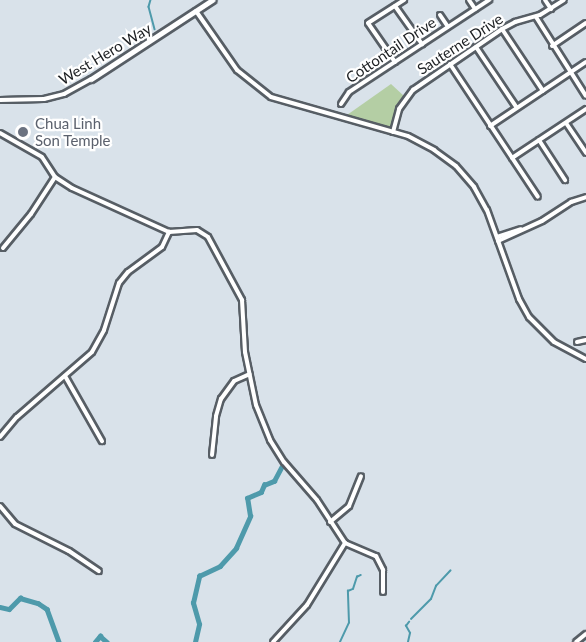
<!DOCTYPE html>
<html>
<head>
<meta charset="utf-8">
<style>
	body { margin:0 }
	#map { position:relative; width:586px; height:642px; overflow:hidden; background:#d9e2ea; font-family:Lato,sans-serif }
	div>[style] { position:absolute }
	.green>* { inset:0; background:#b4cea4 }
	.stream>* { height:1.5px; margin:-0.75px; padding:0 0.75px; transform-origin:0.75px; border-radius:0.75px; background:#4e9aab }
	.river>* { height:4.5px; margin:-2.25px; padding:0 2.25px; transform-origin:2.25px; border-radius:2.25px; background:#4e9aab }
	.roads { filter:drop-shadow(2px 0 #575e65) drop-shadow(-2px 0 #575e65) drop-shadow(0 2px #575e65) drop-shadow(0 -2px #575e65) }
	.minor>* { height:4px; margin:-2px; padding:0 2px; transform-origin:2px; border-radius:2px; background:#fff }
	.major>* { height:5px; margin:-2.5px; padding:0 2.5px; transform-origin:2.5px; border-radius:2.5px; background:#fff }
	.dots>* { width:16px; height:16px; translate:-50% -50%; box-sizing:border-box; border:3px solid #fff; border-radius:50% }
	span { translate:-50% -50%; white-space:nowrap; text-align:center; line-height:1.15; -webkit-text-stroke:4.5px #fff; paint-order:stroke }
	.street-label { font-size:15px; color:#1c1f22 }
	.worship-label { font-size:15px; color:#5b616d }
	.left { translate:0 -50%; text-align:left }
</style>
</head>
<body>
<div id="map">
	<div class="green">
		<div style="clip-path:polygon(391px 84px,404px 96px,391px 129px,350px 119px,347px 115px)"></div>
	</div>
	<div class="stream">
		<div style="left:151px;top:0;width:7px;rotate:106deg"></div>
		<div style="left:149px;top:7px;width:23px;rotate:75deg"></div>
		<div style="left:411px;top:619px;width:28px;rotate:-45deg"></div>
		<div style="left:431px;top:599px;width:14px;rotate:-69deg"></div>
		<div style="left:436px;top:586px;width:21px;rotate:-47deg"></div>
		<div style="left:340px;top:642px;width:21px;rotate:-65deg"></div>
		<div style="left:349px;top:623px;width:32px;rotate:-92deg"></div>
		<div style="left:348px;top:591px;width:5px;rotate:-22deg"></div>
		<div style="left:353px;top:589px;width:13px;rotate:-72deg"></div>
		<div style="left:357px;top:577px;width:4px;rotate:-27deg"></div>
		<div style="left:408px;top:642px;width:9px;rotate:-77deg"></div>
		<div style="left:410px;top:633px;width:8px;rotate:-120deg"></div>
		<div style="left:406px;top:626px;width:5px;rotate:-53deg"></div>
	</div>
	<div class="river">
		<div style="left:0;top:607px;width:9px;rotate:13deg"></div>
		<div style="left:9px;top:609px;width:16px;rotate:-45deg"></div>
		<div style="left:20px;top:598px;width:19px;rotate:16deg"></div>
		<div style="left:38px;top:603px;width:11px;rotate:34deg"></div>
		<div style="left:47px;top:609px;width:35px;rotate:70deg"></div>
		<div style="left:95px;top:642px;width:8px;rotate:-50deg"></div>
		<div style="left:100px;top:636px;width:9px;rotate:41deg"></div>
		<div style="left:195px;top:642px;width:18px;rotate:-77deg"></div>
		<div style="left:199px;top:624px;width:22px;rotate:-106deg"></div>
		<div style="left:193px;top:603px;width:28px;rotate:-77deg"></div>
		<div style="left:199px;top:576px;width:23px;rotate:-25deg"></div>
		<div style="left:220px;top:566px;width:24px;rotate:-48deg"></div>
		<div style="left:236px;top:548px;width:35px;rotate:-66deg"></div>
		<div style="left:250px;top:516px;width:18px;rotate:-99deg"></div>
		<div style="left:247px;top:498px;width:15px;rotate:-23deg"></div>
		<div style="left:261px;top:492px;width:8px;rotate:-67deg"></div>
		<div style="left:264px;top:485px;width:11px;rotate:-22deg"></div>
		<div style="left:274px;top:481px;width:15px;rotate:-62deg"></div>
	</div>
	<div class="roads">
		<div class="minor">
			<div style="left:469px;top:0;width:11px;rotate:56deg"></div>
			<div style="left:545px;top:0;width:11px;rotate:56deg"></div>
			<div style="left:395px;top:6px;width:47px;rotate:54.6deg"></div>
			<div style="left:196px;top:11px;width:72px;rotate:55.2deg"></div>
			<div style="left:237px;top:70px;width:43px;rotate:38.5deg"></div>
			<div style="left:271px;top:97px;width:142px;rotate:15.9deg"></div>
			<div style="left:408px;top:136px;width:30px;rotate:28deg"></div>
			<div style="left:434px;top:150px;width:27px;rotate:36deg"></div>
			<div style="left:456px;top:166px;width:28px;rotate:49deg"></div>
			<div style="left:474px;top:187px;width:26px;rotate:61deg"></div>
			<div style="left:487px;top:210px;width:95px;rotate:70.2deg"></div>
			<div style="left:519px;top:299px;width:21px;rotate:61deg"></div>
			<div style="left:529px;top:317px;width:35px;rotate:45deg"></div>
			<div style="left:554px;top:342px;width:36px;rotate:28deg"></div>
			<div style="left:440px;top:15px;width:14px;rotate:56deg"></div>
			<div style="left:536px;top:17px;width:93px;rotate:57.7deg"></div>
			<div style="left:502px;top:29px;width:74px;rotate:56.5deg"></div>
			<div style="left:552px;top:46px;width:41px;rotate:-34.1deg"></div>
			<div style="left:476px;top:47px;width:73px;rotate:56.1deg"></div>
			<div style="left:395px;top:62px;width:47px;rotate:-124.7deg"></div>
			<div style="left:368px;top:23px;width:43px;rotate:-32.6deg"></div>
			<div style="left:450px;top:64px;width:159px;rotate:56.5deg"></div>
			<div style="left:0;top:100px;width:44px;rotate:-1.3deg"></div>
			<div style="left:44px;top:99px;width:21px;rotate:-14deg"></div>
			<div style="left:64px;top:94px;width:31px;rotate:-29deg"></div>
			<div style="left:341px;top:104px;width:14px;rotate:-56deg"></div>
			<div style="left:349px;top:92px;width:168px;rotate:-33.3deg"></div>
			<div style="left:566px;top:123px;width:36px;rotate:56deg"></div>
			<div style="left:490px;top:126px;width:115px;rotate:-33.7deg"></div>
			<div style="left:393px;top:132px;width:24px;rotate:-75deg"></div>
			<div style="left:399px;top:109px;width:24px;rotate:-54deg"></div>
			<div style="left:413px;top:90px;width:108px;rotate:-34.4deg"></div>
			<div style="left:502px;top:29px;width:15px;rotate:-28deg"></div>
			<div style="left:515px;top:22px;width:26px;rotate:-16deg"></div>
			<div style="left:540px;top:15px;width:28px;rotate:-32deg"></div>
			<div style="left:0;top:133px;width:48px;rotate:29.7deg"></div>
			<div style="left:42px;top:157px;width:24px;rotate:57deg"></div>
			<div style="left:55px;top:177px;width:20px;rotate:33deg"></div>
			<div style="left:72px;top:188px;width:107px;rotate:24.4deg"></div>
			<div style="left:169px;top:232px;width:28px;rotate:-4deg"></div>
			<div style="left:197px;top:230px;width:13px;rotate:32deg"></div>
			<div style="left:208px;top:237px;width:72px;rotate:61.6deg"></div>
			<div style="left:242px;top:300px;width:52px;rotate:86.7deg"></div>
			<div style="left:245px;top:352px;width:54px;rotate:78.3deg"></div>
			<div style="left:256px;top:405px;width:38px;rotate:68deg"></div>
			<div style="left:270px;top:440px;width:26px;rotate:58deg"></div>
			<div style="left:284px;top:462px;width:50px;rotate:49deg"></div>
			<div style="left:317px;top:500px;width:51px;rotate:56.9deg"></div>
			<div style="left:345px;top:543px;width:34px;rotate:23deg"></div>
			<div style="left:376px;top:556px;width:16px;rotate:63deg"></div>
			<div style="left:383px;top:570px;width:22px;rotate:90deg"></div>
			<div style="left:539px;top:140px;width:48px;rotate:57deg"></div>
			<div style="left:512px;top:158px;width:89px;rotate:-33.5deg"></div>
			<div style="left:497px;top:237px;width:25px;rotate:-18deg"></div>
			<div style="left:498px;top:241px;width:48px;rotate:-24.4deg"></div>
			<div style="left:542px;top:221px;width:35px;rotate:-33deg"></div>
			<div style="left:571px;top:202px;width:16px;rotate:-18deg"></div>
			<div style="left:3px;top:248px;width:44px;rotate:-50.5deg"></div>
			<div style="left:31px;top:214px;width:44px;rotate:-57deg"></div>
			<div style="left:577px;top:342px;width:9px;rotate:-13deg"></div>
			<div style="left:65px;top:376px;width:75px;rotate:60.4deg"></div>
			<div style="left:0;top:437px;width:26px;rotate:-50deg"></div>
			<div style="left:17px;top:417px;width:99px;rotate:-40.9deg"></div>
			<div style="left:92px;top:352px;width:25px;rotate:-61deg"></div>
			<div style="left:104px;top:330px;width:49px;rotate:-72.3deg"></div>
			<div style="left:119px;top:283px;width:14px;rotate:-51deg"></div>
			<div style="left:128px;top:272px;width:42px;rotate:-36.3deg"></div>
			<div style="left:162px;top:247px;width:17px;rotate:-65deg"></div>
			<div style="left:212px;top:455px;width:39px;rotate:-84deg"></div>
			<div style="left:216px;top:416px;width:18px;rotate:-74deg"></div>
			<div style="left:221px;top:399px;width:22px;rotate:-54deg"></div>
			<div style="left:234px;top:381px;width:17px;rotate:-24deg"></div>
			<div style="left:0;top:506px;width:23px;rotate:50deg"></div>
			<div style="left:15px;top:524px;width:60px;rotate:26.6deg"></div>
			<div style="left:69px;top:551px;width:36px;rotate:34deg"></div>
			<div style="left:330px;top:522px;width:25px;rotate:-40deg"></div>
			<div style="left:349px;top:506px;width:32px;rotate:-68deg"></div>
			<div style="left:273px;top:642px;width:50px;rotate:-47.4deg"></div>
			<div style="left:307px;top:605px;width:73px;rotate:-58.5deg"></div>
			<div style="left:576px;top:642px;width:13px;rotate:-39deg"></div>
		</div>
		<div class="major">
			<div style="left:91px;top:79px;width:145px;rotate:-33.1deg"></div>
		</div>
	</div>
	<div class="dots">
		<div style="left:23px;top:132px;background:#6b7280"></div>
	</div>
	<div class="street-label">
		<span style="left:460px;top:44px;rotate:-33deg">Sauterne Drive</span>
		<span style="left:391px;top:50px;rotate:-34deg">Cottontail Drive</span>
		<span style="left:105px;top:54px;rotate:-31deg">West Hero Way</span>
	</div>
	<div class="worship-label">
		<span class="left" style="left:35px;top:132px">Chua Linh<br>Son Temple</span>
	</div>
</div>
</body>
</html>
